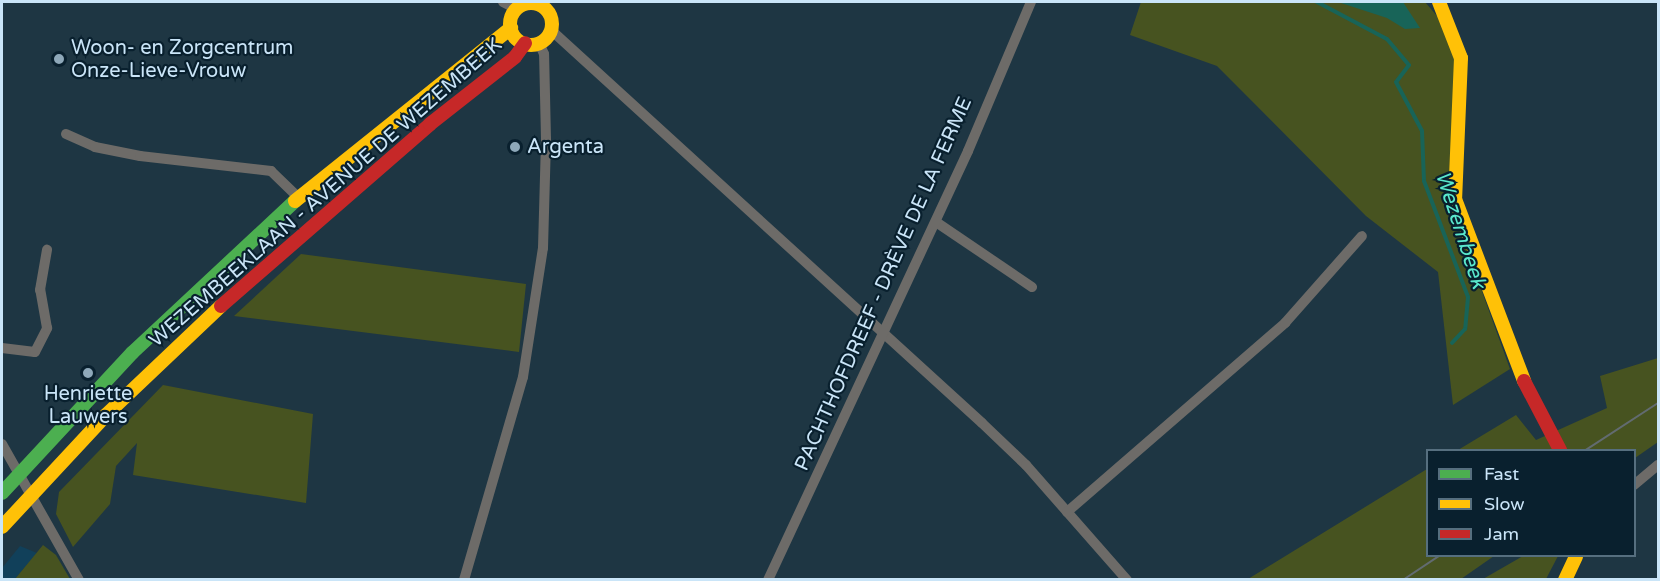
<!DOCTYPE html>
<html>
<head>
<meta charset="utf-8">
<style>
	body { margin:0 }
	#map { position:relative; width:1660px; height:581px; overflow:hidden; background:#1e3643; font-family:"Varela Round",sans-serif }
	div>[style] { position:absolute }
	.built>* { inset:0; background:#11405a }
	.green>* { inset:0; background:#475320 }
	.water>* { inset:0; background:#186458 }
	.stream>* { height:4px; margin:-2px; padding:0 2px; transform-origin:2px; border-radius:2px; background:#186458 }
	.street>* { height:10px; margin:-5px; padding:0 5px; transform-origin:5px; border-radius:5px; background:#6d6b68 }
	.fast>* { height:14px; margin:-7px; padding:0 7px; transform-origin:7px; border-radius:7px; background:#4caf50 }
	.slow>* { height:14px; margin:-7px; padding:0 7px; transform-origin:7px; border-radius:7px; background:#ffc107 }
	.slow>.ring { margin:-7px; padding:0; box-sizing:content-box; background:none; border:14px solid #ffc107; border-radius:50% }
	.jam>* { height:14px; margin:-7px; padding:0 7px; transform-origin:7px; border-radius:7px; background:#c62828 }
	.tram>* { height:1.5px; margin:-0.75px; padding:0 0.75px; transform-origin:0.75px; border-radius:0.75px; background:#626b70 }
	.dots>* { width:16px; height:16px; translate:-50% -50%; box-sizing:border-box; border:3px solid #09202e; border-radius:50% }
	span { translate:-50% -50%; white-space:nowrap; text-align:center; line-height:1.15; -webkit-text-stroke:4.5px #09202e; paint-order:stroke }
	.poi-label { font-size:20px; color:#cae5f8 }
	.left { translate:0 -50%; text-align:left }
	.street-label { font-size:20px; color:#cae5f8 }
	.water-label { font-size:21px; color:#5ae8cd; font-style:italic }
	.frame { position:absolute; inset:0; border:3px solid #cae5f8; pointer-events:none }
	.legend { position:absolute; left:1426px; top:449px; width:210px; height:108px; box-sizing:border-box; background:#09202e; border:2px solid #566f7f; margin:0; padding:8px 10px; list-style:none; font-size:18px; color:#cae5f8 }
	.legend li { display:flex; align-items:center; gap:12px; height:30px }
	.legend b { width:30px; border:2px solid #566f7f }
</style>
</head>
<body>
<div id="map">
	<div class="built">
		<div style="clip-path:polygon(20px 546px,37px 553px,15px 579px,2px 580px,2px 568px)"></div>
	</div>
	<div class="green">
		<div style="clip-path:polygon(1141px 2px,1425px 2px,1443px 23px,1455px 59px,1450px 203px,1510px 369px,1453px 405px,1438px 272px,1366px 216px,1217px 66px,1130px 35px)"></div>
		<div style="clip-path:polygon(301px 254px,526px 284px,519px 352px,234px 316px)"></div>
		<div style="clip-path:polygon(1658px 358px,1658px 442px,1635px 458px,1634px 450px,1458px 450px,1516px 415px,1536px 440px,1607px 408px,1600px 376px)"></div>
		<div style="clip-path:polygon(163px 385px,313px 414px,306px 503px,133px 475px,137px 443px,116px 466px,110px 504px,73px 547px,56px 514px,59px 492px)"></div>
		<div style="clip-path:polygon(1427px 469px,1428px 556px,1494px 556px,1461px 579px,1248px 579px)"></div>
		<div style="clip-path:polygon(43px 545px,56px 555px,70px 579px,15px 579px)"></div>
		<div style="clip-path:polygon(1523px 556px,1558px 556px,1546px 579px,1483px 579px)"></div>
	</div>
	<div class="water">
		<div style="clip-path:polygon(1338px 2px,1403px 2px,1420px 28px,1405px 29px,1387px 18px)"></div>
	</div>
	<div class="stream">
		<div style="left:1317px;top:2px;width:79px;rotate:27.9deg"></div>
		<div style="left:1387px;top:39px;width:34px;rotate:50deg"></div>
		<div style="left:1409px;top:65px;width:21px;rotate:127deg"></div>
		<div style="left:1396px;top:82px;width:55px;rotate:62deg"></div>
		<div style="left:1422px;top:131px;width:50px;rotate:87.7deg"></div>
		<div style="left:1424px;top:181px;width:124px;rotate:69.2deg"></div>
		<div style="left:1468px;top:297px;width:32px;rotate:95deg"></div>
		<div style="left:1465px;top:329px;width:19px;rotate:133deg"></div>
	</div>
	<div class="street">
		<div style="left:503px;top:2px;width:16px;rotate:27deg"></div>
		<div style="left:551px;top:30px;width:583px;rotate:42.36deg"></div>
		<div style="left:982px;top:423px;width:61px;rotate:43.7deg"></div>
		<div style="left:1026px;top:465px;width:153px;rotate:48.7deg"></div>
		<div style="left:66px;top:134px;width:32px;rotate:24deg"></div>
		<div style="left:95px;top:147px;width:46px;rotate:11.3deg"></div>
		<div style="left:140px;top:156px;width:132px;rotate:6.5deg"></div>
		<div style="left:271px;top:171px;width:39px;rotate:44deg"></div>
		<div style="left:936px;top:222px;width:116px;rotate:34.1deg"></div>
		<div style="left:2px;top:348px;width:33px;rotate:7deg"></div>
		<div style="left:35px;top:352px;width:27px;rotate:-63deg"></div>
		<div style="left:47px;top:328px;width:39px;rotate:-100deg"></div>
		<div style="left:40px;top:290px;width:41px;rotate:-80.1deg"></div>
		<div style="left:2px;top:444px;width:156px;rotate:60.5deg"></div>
		<div style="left:1634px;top:485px;width:31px;rotate:-40deg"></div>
		<div style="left:1067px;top:512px;width:289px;rotate:-40.9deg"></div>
		<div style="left:1285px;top:323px;width:116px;rotate:-48.5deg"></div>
		<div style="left:464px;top:580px;width:211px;rotate:-73.8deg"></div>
		<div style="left:523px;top:377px;width:131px;rotate:-81.2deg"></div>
		<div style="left:543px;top:248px;width:109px;rotate:-88.4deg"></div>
		<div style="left:546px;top:139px;width:85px;rotate:-91.3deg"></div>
		<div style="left:544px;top:54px;width:12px;rotate:-114deg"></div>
		<div style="left:768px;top:580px;width:473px;rotate:-65deg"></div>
		<div style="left:968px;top:151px;width:162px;rotate:-67.1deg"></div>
	</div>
	<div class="fast">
		<div style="left:2px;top:493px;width:191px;rotate:-47.1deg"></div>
		<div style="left:132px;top:353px;width:223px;rotate:-43deg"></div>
	</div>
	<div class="slow">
		<div style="left:1439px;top:2px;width:60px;rotate:68.6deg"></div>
		<div style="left:1461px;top:58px;width:141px;rotate:92.4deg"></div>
		<div style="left:1455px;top:199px;width:195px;rotate:69.2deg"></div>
		<div class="ring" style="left:510px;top:3px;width:28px;height:28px"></div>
		<div style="left:295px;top:201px;width:277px;rotate:-38.7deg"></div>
		<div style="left:2px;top:527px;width:153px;rotate:-47.1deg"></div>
		<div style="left:106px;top:415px;width:158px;rotate:-43.5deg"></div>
		<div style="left:1565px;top:580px;width:26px;rotate:-65deg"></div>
	</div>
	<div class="jam">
		<div style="left:221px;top:306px;width:277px;rotate:-41deg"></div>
		<div style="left:430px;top:124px;width:108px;rotate:-38.2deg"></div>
		<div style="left:515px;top:57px;width:17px;rotate:-54deg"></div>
		<div style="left:1524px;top:381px;width:78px;rotate:62.4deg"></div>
	</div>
	<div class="tram">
		<div style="left:1586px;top:450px;width:86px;rotate:-33.1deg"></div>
		<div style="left:1403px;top:580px;width:43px;rotate:-33.7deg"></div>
	</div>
	<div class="dots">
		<div style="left:59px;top:59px;background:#8ea8b9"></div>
		<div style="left:515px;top:147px;background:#8ea8b9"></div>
		<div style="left:88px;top:373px;background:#8ea8b9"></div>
	</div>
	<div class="poi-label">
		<span class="left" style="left:71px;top:60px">Woon- en Zorgcentrum<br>Onze-Lieve-Vrouw</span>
		<span class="left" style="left:527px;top:147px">Argenta</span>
		<span style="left:88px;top:406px">Henriette<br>Lauwers</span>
	</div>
	<div class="street-label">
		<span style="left:326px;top:193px;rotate:-41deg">WEZEMBEEKLAAN - AVENUE DE WEZEMBEEK</span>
		<span style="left:884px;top:284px;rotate:-66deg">PACHTHOFDREEF - DRÈVE DE LA FERME</span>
	</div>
	<div class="water-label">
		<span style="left:1460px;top:230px;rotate:72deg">Wezembeek</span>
	</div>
	<div class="frame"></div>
	<ul class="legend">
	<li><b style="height:8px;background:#4caf50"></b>Fast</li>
	<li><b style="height:8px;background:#ffc107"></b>Slow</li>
	<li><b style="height:8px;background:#c62828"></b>Jam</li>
	</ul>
</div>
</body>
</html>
